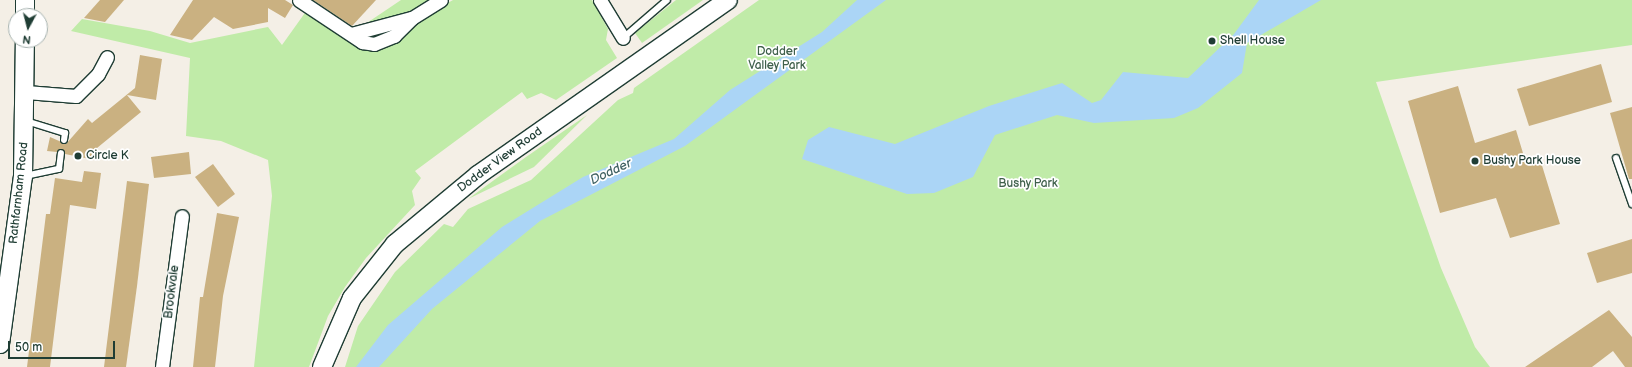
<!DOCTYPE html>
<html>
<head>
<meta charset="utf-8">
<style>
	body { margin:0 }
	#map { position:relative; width:1632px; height:367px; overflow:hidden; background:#f4efe6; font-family:"Balsamiq Sans",sans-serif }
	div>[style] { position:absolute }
	.green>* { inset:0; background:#c0eba8 }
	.water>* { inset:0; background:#abd5f6 }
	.building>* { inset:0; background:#cab181 }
	.roads { filter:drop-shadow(1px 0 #1f3d34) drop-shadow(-1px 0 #1f3d34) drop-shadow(0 1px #1f3d34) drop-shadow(0 -1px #1f3d34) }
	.service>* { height:6px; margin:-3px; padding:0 3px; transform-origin:3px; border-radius:3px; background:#fff }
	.minor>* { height:13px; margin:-6.5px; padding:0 6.5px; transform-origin:6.5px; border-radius:6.5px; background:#fff }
	.secondary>* { height:18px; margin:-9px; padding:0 9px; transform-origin:9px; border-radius:9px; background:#fff }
	.dots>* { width:11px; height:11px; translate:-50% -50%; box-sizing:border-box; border:2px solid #fff; border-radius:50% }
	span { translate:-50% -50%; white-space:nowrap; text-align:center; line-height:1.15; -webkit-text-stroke:3.5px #fff; paint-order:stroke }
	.poi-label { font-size:12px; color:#1f3d34 }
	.left { translate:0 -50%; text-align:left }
	.park-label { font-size:12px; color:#3f604b }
	.street-label { font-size:12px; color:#1f3d34 }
	.water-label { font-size:13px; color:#426364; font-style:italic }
	.north { position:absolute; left:8px; top:8px; width:40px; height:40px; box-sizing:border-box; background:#fff; border:1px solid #a5b1ae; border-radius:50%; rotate:187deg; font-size:11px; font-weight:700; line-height:16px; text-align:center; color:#1f3d34 }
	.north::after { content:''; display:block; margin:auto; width:14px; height:18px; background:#1f3d34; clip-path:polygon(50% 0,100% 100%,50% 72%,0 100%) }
	.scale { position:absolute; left:8px; top:341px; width:107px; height:18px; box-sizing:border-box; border:2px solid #1f3d34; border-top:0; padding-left:5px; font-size:12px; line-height:14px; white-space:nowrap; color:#1f3d34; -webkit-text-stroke:3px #fff; paint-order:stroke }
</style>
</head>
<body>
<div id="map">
	<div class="green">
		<div style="clip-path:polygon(401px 0,433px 0,372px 50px,393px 43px,421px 18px,453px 0,592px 0,608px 29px,606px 40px,617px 58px,556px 100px,541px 93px,527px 99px,522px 92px,415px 171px,421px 178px,412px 191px,415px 205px,366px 258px,345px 287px,328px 316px,309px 367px,254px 367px,272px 196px,268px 160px,221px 141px,186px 136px,190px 58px,71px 31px,82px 19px,150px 31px,190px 43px,268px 27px,282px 45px,307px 10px,346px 37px)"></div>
		<div style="clip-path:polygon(676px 0,703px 0,642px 43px,635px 33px)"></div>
		<div style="clip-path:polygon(759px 0,1632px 0,1632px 45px,1376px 82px,1441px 268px,1475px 347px,1490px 367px,345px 367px,358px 326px,395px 272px,444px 224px,453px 227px,468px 209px,531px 180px,618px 100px,633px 93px,634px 88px)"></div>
		<div style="clip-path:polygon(587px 115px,534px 167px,468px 199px,526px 157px)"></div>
	</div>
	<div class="water">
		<div style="clip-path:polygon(857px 0,886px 0,685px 146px,540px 221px,432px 309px,379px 367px,356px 367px,388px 325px,502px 227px,583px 177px,674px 139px,730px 90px,822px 32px)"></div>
		<div style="clip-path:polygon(1259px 0,1321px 0,1247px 43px,1242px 73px,1198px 108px,1174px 118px,1094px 123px,1057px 115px,995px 135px,973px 177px,934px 193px,907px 194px,802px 159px,808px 140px,829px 127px,895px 144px,989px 106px,1062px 83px,1092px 103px,1101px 100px,1123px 72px,1188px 78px,1234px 34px)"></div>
	</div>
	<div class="building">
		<div style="clip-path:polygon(100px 0,124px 0,105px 22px,84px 18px)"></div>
		<div style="clip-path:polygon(193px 0,285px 0,293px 5px,285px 18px,268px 8px,268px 22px,233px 29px,214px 17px,192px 40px,170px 35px)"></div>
		<div style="clip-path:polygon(313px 0,376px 0,352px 26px)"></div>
		<div style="clip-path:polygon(140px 55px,162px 59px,156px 100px,127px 95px,141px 112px,97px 148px,95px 160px,65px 154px,62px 149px,57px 152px,47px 151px,50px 137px,66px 144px,88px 119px,92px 123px,135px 88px)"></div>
		<div style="clip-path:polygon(1601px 64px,1612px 102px,1529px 126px,1517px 89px)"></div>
		<div style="clip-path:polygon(1458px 86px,1475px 143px,1516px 130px,1526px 163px,1540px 159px,1560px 224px,1510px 238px,1496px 198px,1440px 213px,1408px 101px)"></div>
		<div style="clip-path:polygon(1632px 107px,1632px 179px,1629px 179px,1610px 113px)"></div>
		<div style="clip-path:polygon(189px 152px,191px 174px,154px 178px,151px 157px)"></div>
		<div style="clip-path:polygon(213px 164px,235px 194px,218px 207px,195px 177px)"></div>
		<div style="clip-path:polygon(84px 171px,101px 173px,96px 209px,70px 205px,50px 367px,27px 367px,46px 214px,50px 214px,55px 178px,82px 182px)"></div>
		<div style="clip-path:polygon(127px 181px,149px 184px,137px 286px,126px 367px,104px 367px)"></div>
		<div style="clip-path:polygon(217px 213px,239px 217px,223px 296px,215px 367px,193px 367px,200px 297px,203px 297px)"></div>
		<div style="clip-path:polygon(1632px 239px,1632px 273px,1597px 283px,1587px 253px)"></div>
		<div style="clip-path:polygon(1609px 310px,1632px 337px,1632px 367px,1625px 367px,1613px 351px,1592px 367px,1525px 367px)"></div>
	</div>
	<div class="roads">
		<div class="service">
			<div style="left:623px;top:38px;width:58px;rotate:-40.8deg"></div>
			<div style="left:26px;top:121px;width:41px;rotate:17.1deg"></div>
			<div style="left:65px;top:133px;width:7px;rotate:98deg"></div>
			<div style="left:1616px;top:158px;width:49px;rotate:70.8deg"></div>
			<div style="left:25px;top:176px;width:35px;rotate:-12deg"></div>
			<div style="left:59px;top:169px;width:16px;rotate:-83deg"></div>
		</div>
		<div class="minor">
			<div style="left:299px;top:0;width:76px;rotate:33.7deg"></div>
			<div style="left:362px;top:42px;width:12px;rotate:9deg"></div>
			<div style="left:374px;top:44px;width:22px;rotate:-22deg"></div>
			<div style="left:394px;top:36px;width:25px;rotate:-45deg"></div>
			<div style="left:412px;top:18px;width:34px;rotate:-32deg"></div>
			<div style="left:600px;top:0;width:44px;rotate:58.8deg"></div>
			<div style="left:351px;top:34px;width:62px;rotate:-14.9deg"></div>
			<div style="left:26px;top:92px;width:50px;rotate:4.6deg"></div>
			<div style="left:76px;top:96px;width:31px;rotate:-45deg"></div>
			<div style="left:98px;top:74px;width:19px;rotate:-62deg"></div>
			<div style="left:162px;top:367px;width:152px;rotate:-82.5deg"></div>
		</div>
		<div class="secondary">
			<div style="left:25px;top:0;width:16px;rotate:90deg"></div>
			<div style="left:0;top:344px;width:170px;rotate:-82.2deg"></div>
			<div style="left:23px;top:176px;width:136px;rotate:-89.2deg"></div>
			<div style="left:322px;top:367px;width:75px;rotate:-66.5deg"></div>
			<div style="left:352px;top:298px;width:69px;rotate:-51.5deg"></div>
			<div style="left:395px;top:244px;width:108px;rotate:-39.7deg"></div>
			<div style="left:478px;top:175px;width:305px;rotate:-35deg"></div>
		</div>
	</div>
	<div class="dots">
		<div style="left:1212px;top:41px;background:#1f3d34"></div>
		<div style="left:78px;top:156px;background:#1f3d34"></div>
		<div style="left:1475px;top:161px;background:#1f3d34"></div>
	</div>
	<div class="poi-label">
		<span class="left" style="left:1220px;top:41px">Shell House</span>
		<span class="left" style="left:86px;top:156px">Circle K</span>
		<span class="left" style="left:1483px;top:161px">Bushy Park House</span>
	</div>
	<div class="park-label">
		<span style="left:777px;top:59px">Dodder<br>Valley Park</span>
		<span style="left:1028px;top:184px">Bushy Park</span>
	</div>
	<div class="street-label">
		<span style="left:500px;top:160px;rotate:-36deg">Dodder View Road</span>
		<span style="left:19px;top:193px;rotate:-84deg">Rathfarnham Road</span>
		<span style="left:172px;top:292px;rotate:-83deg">Brookvale</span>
	</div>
	<div class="water-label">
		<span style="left:611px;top:172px;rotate:-25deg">Dodder</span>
	</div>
	<div class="north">N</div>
	<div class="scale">50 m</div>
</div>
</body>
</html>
